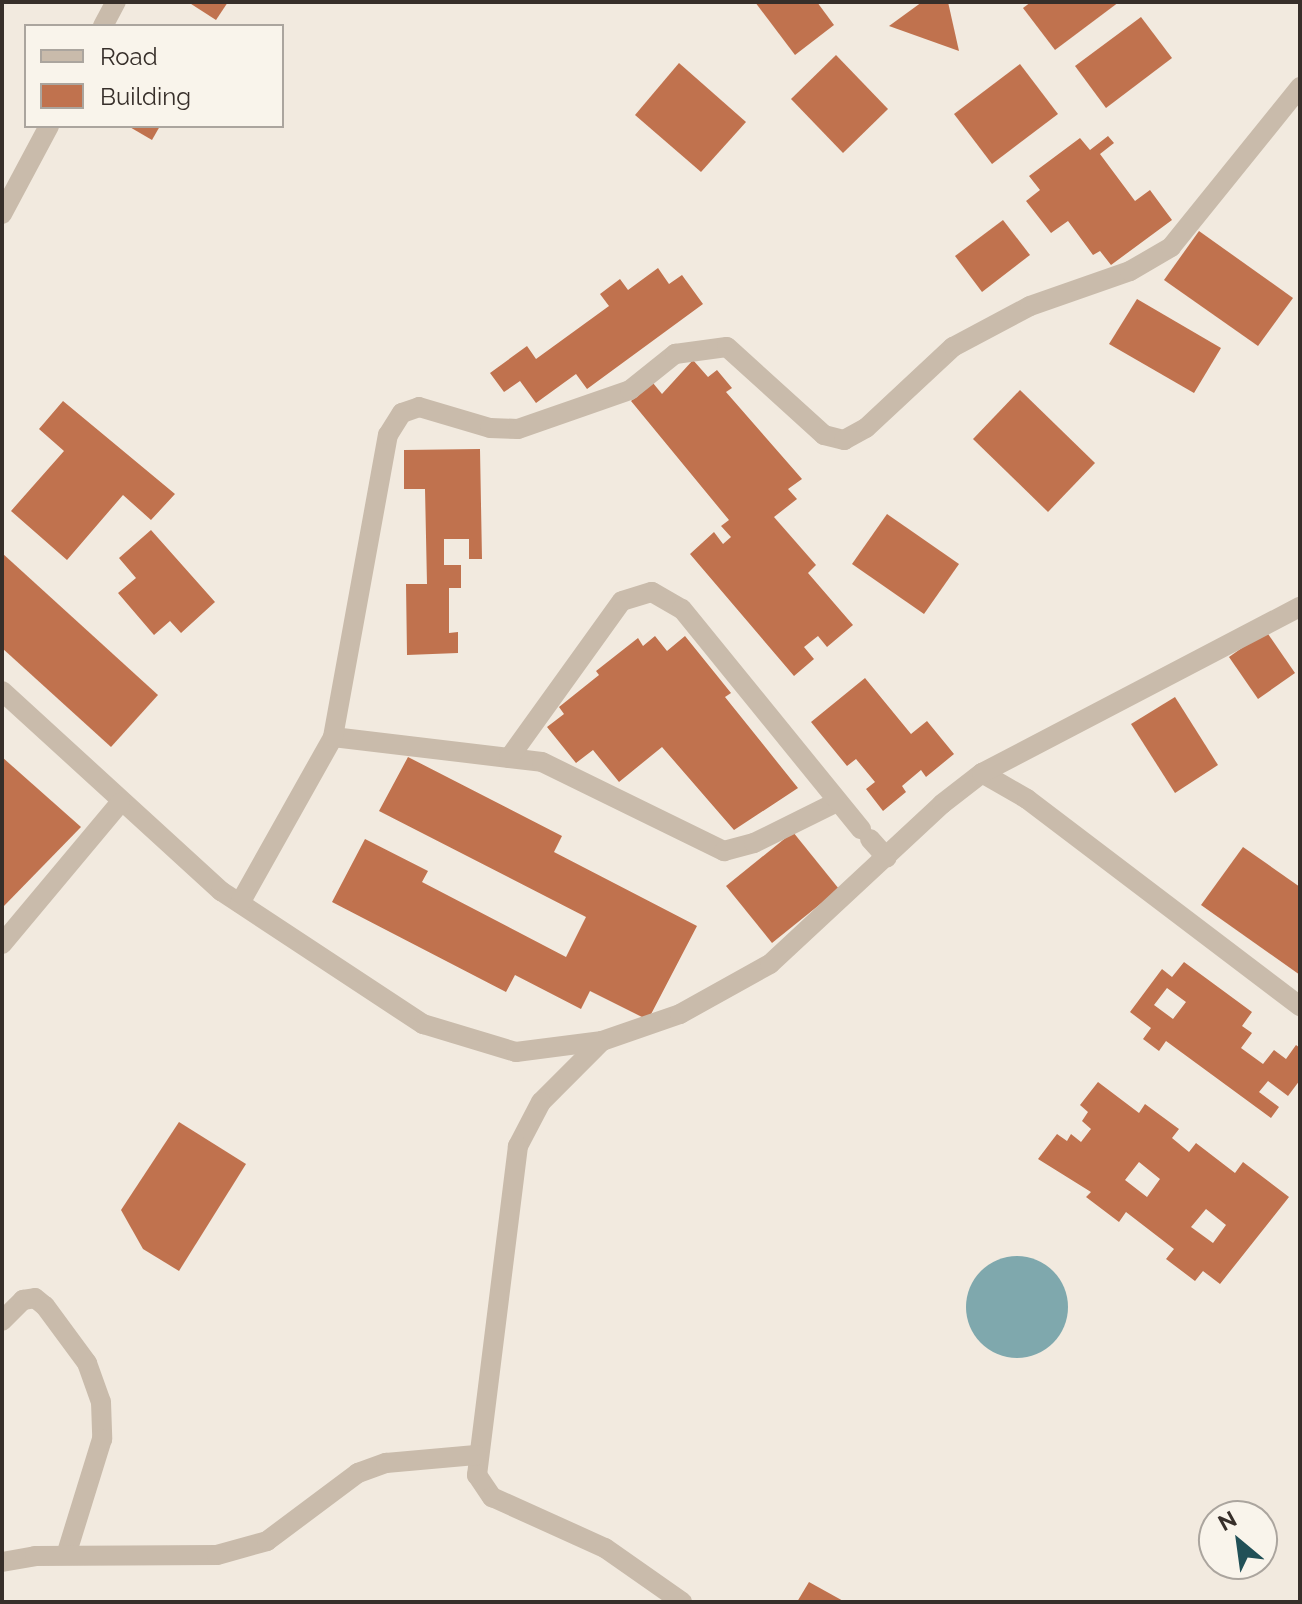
<!DOCTYPE html>
<html>
<head>
<meta charset="utf-8">
<style>
	body { margin:0 }
	#map { position:relative; width:1302px; height:1604px; overflow:hidden; background:#f2eadf; font-family:Raleway,sans-serif }
	div>[style] { position:absolute }
	.water>* { inset:0; background:#7fa8ad }
	.round { border-radius:50% }
	.building>* { inset:0; background:#c0724e }
	.minor>* { height:20px; margin:-10px; padding:0 10px; transform-origin:10px; border-radius:10px; background:#c9bbab }
	span { translate:-50% -50%; white-space:nowrap; text-align:center; line-height:1.15; -webkit-text-stroke:6px #f9f4eb; paint-order:stroke }
	.frame { position:absolute; inset:0; border:4px solid #372f2a; pointer-events:none }
	.legend { position:absolute; left:24px; top:24px; width:260px; height:104px; box-sizing:border-box; background:#f9f4eb; border:2px solid #aba59e; margin:0; padding:10px 14px; list-style:none; font-size:24px; color:#372f2a }
	.legend li { display:flex; align-items:center; gap:16px; height:40px }
	.legend b { width:40px; border:2px solid #aba59e }
	.north { position:absolute; left:1198px; top:1500px; width:80px; height:80px; box-sizing:border-box; background:#f9f4eb; border:2px solid #aba59e; border-radius:50%; rotate:331deg; font-size:22px; font-weight:700; line-height:32px; text-align:center; color:#372f2a }
	.north::after { content:''; display:block; margin:auto; width:28px; height:36px; background:#215057; clip-path:polygon(50% 0,100% 100%,50% 72%,0 100%) }
</style>
</head>
<body>
<div id="map">
	<div class="water">
		<div class="round" style="left:966px;top:1256px;width:102px;height:102px"></div>
	</div>
	<div class="building">
		<div style="clip-path:polygon(188px 2px,228px 2px,216px 20px)"></div>
		<div style="clip-path:polygon(755px 2px,817px 2px,834px 25px,795px 55px)"></div>
		<div style="clip-path:polygon(922px 2px,948px 2px,959px 51px,889px 26px)"></div>
		<div style="clip-path:polygon(1031px 2px,1119px 2px,1055px 50px,1023px 8px)"></div>
		<div style="clip-path:polygon(1141px 17px,1172px 58px,1106px 108px,1075px 66px)"></div>
		<div style="clip-path:polygon(836px 55px,888px 109px,843px 153px,791px 99px)"></div>
		<div style="clip-path:polygon(679px 63px,746px 122px,701px 172px,635px 115px)"></div>
		<div style="clip-path:polygon(1020px 64px,1058px 114px,992px 164px,954px 114px)"></div>
		<div style="clip-path:polygon(128px 126px,160px 126px,152px 140px)"></div>
		<div style="clip-path:polygon(1108px 136px,1114px 143px,1100px 154px,1135px 201px,1150px 190px,1172px 220px,1111px 265px,1100px 251px,1093px 255px,1068px 221px,1051px 233px,1026px 201px,1040px 190px,1029px 176px,1080px 138px,1090px 150px)"></div>
		<div style="clip-path:polygon(1003px 220px,1030px 255px,982px 292px,955px 256px)"></div>
		<div style="clip-path:polygon(1199px 231px,1293px 298px,1258px 346px,1164px 280px)"></div>
		<div style="clip-path:polygon(658px 268px,669px 284px,682px 275px,703px 304px,587px 389px,576px 374px,536px 403px,520px 381px,504px 392px,490px 373px,527px 346px,536px 359px,609px 306px,600px 294px,620px 279px,628px 290px)"></div>
		<div style="clip-path:polygon(1137px 299px,1221px 348px,1194px 393px,1109px 344px)"></div>
		<div style="clip-path:polygon(693px 360px,708px 377px,717px 370px,732px 388px,726px 392px,802px 479px,788px 489px,797px 499px,774px 517px,816px 565px,808px 573px,853px 625px,827px 647px,818px 636px,804px 647px,814px 659px,794px 676px,690px 554px,714px 532px,723px 544px,731px 537px,721px 526px,729px 520px,631px 401px,653px 383px,662px 394px)"></div>
		<div style="clip-path:polygon(1020px 390px,1095px 463px,1048px 512px,973px 439px)"></div>
		<div style="clip-path:polygon(63px 401px,175px 494px,151px 520px,123px 495px,67px 560px,11px 511px,64px 451px,39px 429px)"></div>
		<div style="clip-path:polygon(480px 449px,482px 559px,469px 559px,469px 539px,444px 539px,444px 565px,461px 565px,461px 588px,449px 588px,449px 633px,458px 632px,458px 653px,407px 655px,406px 584px,427px 584px,425px 489px,404px 489px,404px 450px)"></div>
		<div style="clip-path:polygon(887px 514px,959px 564px,924px 614px,852px 564px)"></div>
		<div style="clip-path:polygon(151px 530px,215px 602px,181px 633px,170px 621px,154px 635px,118px 593px,136px 578px,119px 558px)"></div>
		<div style="clip-path:polygon(2px 553px,158px 695px,111px 747px,2px 648px)"></div>
		<div style="clip-path:polygon(1266px 631px,1295px 673px,1258px 699px,1229px 657px)"></div>
		<div style="clip-path:polygon(655px 636px,667px 651px,685px 636px,731px 693px,725px 697px,798px 788px,734px 830px,662px 747px,619px 782px,593px 750px,576px 763px,547px 727px,564px 714px,559px 707px,599px 675px,596px 671px,638px 638px,643px 646px)"></div>
		<div style="clip-path:polygon(865px 678px,911px 734px,927px 721px,954px 754px,926px 777px,921px 770px,902px 786px,906px 792px,883px 811px,866px 789px,875px 782px,856px 759px,847px 766px,811px 722px)"></div>
		<div style="clip-path:polygon(1175px 697px,1218px 765px,1175px 793px,1131px 724px)"></div>
		<div style="clip-path:polygon(2px 757px,81px 827px,2px 908px)"></div>
		<div style="clip-path:polygon(408px 757px,562px 836px,554px 852px,697px 926px,648px 1020px,590px 991px,581px 1009px,515px 975px,506px 992px,332px 902px,365px 839px,428px 871px,422px 882px,566px 957px,586px 917px,379px 811px)"></div>
		<div style="clip-path:polygon(793px 832px,839px 889px,772px 943px,726px 886px)"></div>
		<div style="clip-path:polygon(1243px 847px,1300px 887px,1300px 975px,1201px 905px)"></div>
		<div style="clip-path:polygon(evenodd,1184px 962px,1252px 1012px,1242px 1026px,1252px 1033px,1241px 1048px,1263px 1064px,1274px 1050px,1286px 1059px,1296px 1045px,1300px 1048px,1300px 1080px,1288px 1096px,1268px 1081px,1259px 1092px,1279px 1107px,1271px 1118px,1166px 1041px,1159px 1051px,1143px 1039px,1151px 1028px,1130px 1012px,1162px 969px,1172px 977px,1184px 962px,1167px 988px,1186px 1002px,1173px 1019px,1154px 1005px,1167px 988px)"></div>
		<div style="clip-path:polygon(evenodd,1098px 1082px,1139px 1113px,1145px 1104px,1179px 1129px,1172px 1138px,1189px 1152px,1196px 1143px,1235px 1173px,1243px 1162px,1289px 1197px,1220px 1284px,1203px 1271px,1195px 1281px,1166px 1259px,1174px 1249px,1126px 1212px,1119px 1222px,1086px 1197px,1091px 1192px,1038px 1159px,1057px 1134px,1067px 1141px,1071px 1134px,1081px 1142px,1091px 1129px,1082px 1121px,1088px 1112px,1080px 1105px,1098px 1082px,1139px 1162px,1160px 1179px,1147px 1197px,1125px 1180px,1139px 1162px,1098px 1082px,1206px 1209px,1226px 1225px,1213px 1243px,1191px 1227px,1206px 1209px)"></div>
		<div style="clip-path:polygon(179px 1122px,246px 1164px,179px 1271px,143px 1249px,121px 1210px)"></div>
		<div style="clip-path:polygon(809px 1582px,845px 1602px,797px 1602px)"></div>
	</div>
	<div class="minor">
		<div style="left:103px;top:26px;width:27px;rotate:-62deg"></div>
		<div style="left:2px;top:214px;width:100px;rotate:-61.9deg"></div>
		<div style="left:2px;top:691px;width:297px;rotate:42.4deg"></div>
		<div style="left:221px;top:891px;width:242px;rotate:33.4deg"></div>
		<div style="left:423px;top:1024px;width:97px;rotate:16.8deg"></div>
		<div style="left:516px;top:1052px;width:87px;rotate:-7.3deg"></div>
		<div style="left:602px;top:1041px;width:83px;rotate:-19.1deg"></div>
		<div style="left:680px;top:1014px;width:103px;rotate:-29.1deg"></div>
		<div style="left:770px;top:964px;width:235px;rotate:-42.9deg"></div>
		<div style="left:942px;top:804px;width:51px;rotate:-37.8deg"></div>
		<div style="left:982px;top:773px;width:52px;rotate:30deg"></div>
		<div style="left:1027px;top:799px;width:343px;rotate:37.2deg"></div>
		<div style="left:333px;top:737px;width:210px;rotate:6.8deg"></div>
		<div style="left:542px;top:762px;width:203px;rotate:26.1deg"></div>
		<div style="left:724px;top:851px;width:31px;rotate:-15deg"></div>
		<div style="left:754px;top:843px;width:93px;rotate:-26.3deg"></div>
		<div style="left:509px;top:758px;width:193px;rotate:-54.3deg"></div>
		<div style="left:622px;top:601px;width:31px;rotate:-17deg"></div>
		<div style="left:652px;top:592px;width:34px;rotate:30deg"></div>
		<div style="left:682px;top:609px;width:284px;rotate:50.9deg"></div>
		<div style="left:982px;top:773px;width:359px;rotate:-27.6deg"></div>
		<div style="left:870px;top:839px;width:25px;rotate:48deg"></div>
		<div style="left:240px;top:903px;width:190px;rotate:-60.7deg"></div>
		<div style="left:333px;top:737px;width:307px;rotate:-79.7deg"></div>
		<div style="left:388px;top:435px;width:26px;rotate:-58deg"></div>
		<div style="left:402px;top:413px;width:18px;rotate:-19deg"></div>
		<div style="left:419px;top:407px;width:74px;rotate:16.5deg"></div>
		<div style="left:490px;top:428px;width:28px;rotate:2deg"></div>
		<div style="left:518px;top:429px;width:119px;rotate:-19.2deg"></div>
		<div style="left:630px;top:390px;width:58px;rotate:-38.7deg"></div>
		<div style="left:675px;top:354px;width:52px;rotate:-7.7deg"></div>
		<div style="left:727px;top:347px;width:131px;rotate:42.2deg"></div>
		<div style="left:824px;top:435px;width:21px;rotate:14deg"></div>
		<div style="left:844px;top:440px;width:25px;rotate:-29deg"></div>
		<div style="left:866px;top:428px;width:119px;rotate:-43deg"></div>
		<div style="left:953px;top:347px;width:87px;rotate:-28deg"></div>
		<div style="left:1030px;top:306px;width:106px;rotate:-19.3deg"></div>
		<div style="left:1130px;top:271px;width:48px;rotate:-30.3deg"></div>
		<div style="left:1171px;top:247px;width:206px;rotate:-51.1deg"></div>
		<div style="left:2px;top:944px;width:184px;rotate:-50.1deg"></div>
		<div style="left:602px;top:1041px;width:86px;rotate:135deg"></div>
		<div style="left:541px;top:1102px;width:50px;rotate:117.6deg"></div>
		<div style="left:518px;top:1146px;width:332px;rotate:97.1deg"></div>
		<div style="left:477px;top:1475px;width:27px;rotate:56deg"></div>
		<div style="left:492px;top:1497px;width:124px;rotate:24.3deg"></div>
		<div style="left:605px;top:1548px;width:94px;rotate:35deg"></div>
		<div style="left:2px;top:1321px;width:30px;rotate:-45deg"></div>
		<div style="left:23px;top:1300px;width:12px;rotate:-9deg"></div>
		<div style="left:35px;top:1298px;width:13px;rotate:39deg"></div>
		<div style="left:45px;top:1306px;width:71px;rotate:53.6deg"></div>
		<div style="left:87px;top:1363px;width:41px;rotate:70.3deg"></div>
		<div style="left:101px;top:1402px;width:37px;rotate:88deg"></div>
		<div style="left:102px;top:1439px;width:121px;rotate:107.2deg"></div>
		<div style="left:2px;top:1562px;width:34px;rotate:-10deg"></div>
		<div style="left:35px;top:1556px;width:182px;rotate:-0.3deg"></div>
		<div style="left:217px;top:1555px;width:52px;rotate:-15.6deg"></div>
		<div style="left:267px;top:1541px;width:114px;rotate:-36.8deg"></div>
		<div style="left:358px;top:1473px;width:30px;rotate:-20deg"></div>
		<div style="left:386px;top:1463px;width:90px;rotate:-5.1deg"></div>
	</div>
	<div class="frame"></div>
	<ul class="legend">
	<li><b style="height:10px;background:#c9bbab"></b>Road</li>
	<li><b style="height:22px;background:#c0724e"></b>Building</li>
	</ul>
	<div class="north">N</div>
</div>
</body>
</html>
